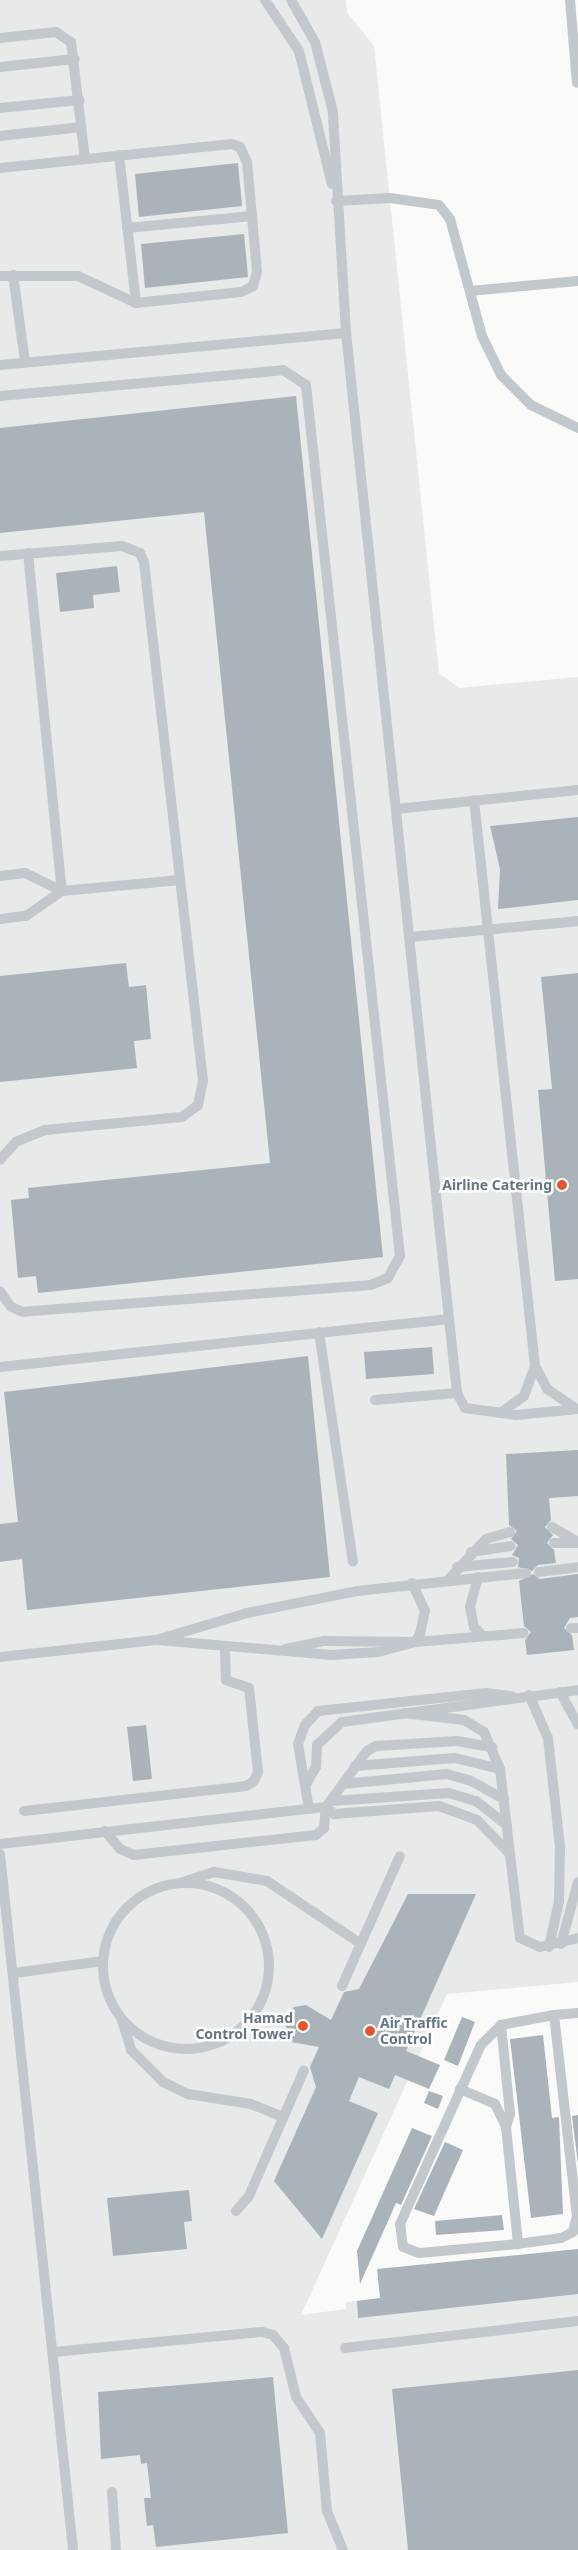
<!DOCTYPE html>
<html>
<head>
<meta charset="utf-8">
<style>
	body { margin:0 }
	#map { position:relative; width:578px; height:2550px; overflow:hidden; background:#fafaf8; font-family:"Noto Sans",sans-serif }
	div>[style] { position:absolute }
	.built>* { inset:0; background:#e8e9e9 }
	.building>* { inset:0; background:#aab3b9 }
	.lane>* { height:10px; margin:-5px; padding:0 5px; transform-origin:5px; border-radius:5px; background:#c3c8cc }
	.lane>.ring { margin:-5px; padding:0; box-sizing:content-box; background:none; border:10px solid #c3c8cc; border-radius:50% }
	.dots>* { width:14px; height:14px; translate:-50% -50%; box-sizing:border-box; border:2px solid #fff; border-radius:50% }
	span { translate:-50% -50%; white-space:nowrap; text-align:center; line-height:1.15; -webkit-text-stroke:5px #fff; paint-order:stroke }
	.poi-label { font-size:14px; color:#657683; font-weight:700 }
	.right { translate:-100% -50%; text-align:right }
	.left { translate:0 -50%; text-align:left }
</style>
</head>
<body>
<div id="map">
	<div class="built">
		<div style="clip-path:polygon(0 0,346px 0,347px 12px,374px 46px,439px 673px,459px 688px,578px 677px,578px 1982px,447px 1994px,301px 2315px,346px 2309px,346px 2302px,578px 2277px,578px 2550px,0 2550px)"></div>
	</div>
	<div class="building">
		<div style="clip-path:polygon(238px 163px,242px 206px,139px 217px,135px 174px)"></div>
		<div style="clip-path:polygon(244px 234px,248px 277px,145px 288px,141px 244px)"></div>
		<div style="clip-path:polygon(296px 396px,383px 1257px,38px 1293px,36px 1276px,18px 1278px,11px 1200px,29px 1198px,28px 1188px,270px 1163px,204px 512px,0 533px,0 428px)"></div>
		<div style="clip-path:polygon(117px 566px,120px 592px,93px 595px,94px 608px,60px 612px,56px 573px)"></div>
		<div style="clip-path:polygon(578px 817px,578px 900px,498px 909px,500px 869px,490px 826px)"></div>
		<div style="clip-path:polygon(126px 963px,129px 987px,146px 985px,151px 1039px,134px 1041px,137px 1068px,0 1082px,0 976px)"></div>
		<div style="clip-path:polygon(578px 973px,578px 1279px,555px 1281px,538px 1090px,552px 1089px,541px 977px)"></div>
		<div style="clip-path:polygon(432px 1347px,434px 1374px,366px 1379px,364px 1352px)"></div>
		<div style="clip-path:polygon(308px 1356px,330px 1577px,27px 1610px,22px 1559px,0 1562px,0 1524px,18px 1522px,4px 1392px)"></div>
		<div style="clip-path:polygon(578px 1450px,578px 1496px,549px 1498px,551px 1520px,545px 1527px,553px 1535px,547px 1543px,554px 1550px,556px 1563px,538px 1565px,532px 1571px,518px 1567px,519px 1558px,512px 1555px,518px 1545px,511px 1539px,517px 1531px,509px 1525px,506px 1454px)"></div>
		<div style="clip-path:polygon(533px 1574px,540px 1579px,578px 1574px,578px 1617px,570px 1618px,564px 1628px,572px 1635px,574px 1650px,527px 1655px,525px 1640px,531px 1632px,524px 1626px,519px 1581px)"></div>
		<div style="clip-path:polygon(146px 1725px,152px 1779px,133px 1781px,127px 1727px)"></div>
		<div style="clip-path:polygon(408px 1894px,476px 1894px,406px 2051px,440px 2065px,429px 2089px,395px 2075px,389px 2089px,359px 2077px,349px 2101px,378px 2113px,322px 2239px,274px 2181px,316px 2087px,310px 2067px,319px 2047px,291px 2042px,284px 2020px,294px 2007px,306px 2005px,331px 2020px,344px 1992px,359px 1989px)"></div>
		<div style="clip-path:polygon(462px 2017px,475px 2022px,458px 2066px,444px 2060px)"></div>
		<div style="clip-path:polygon(543px 2035px,552px 2118px,559px 2117px,563px 2214px,531px 2218px,510px 2039px)"></div>
		<div style="clip-path:polygon(429px 2091px,443px 2096px,438px 2109px,424px 2103px)"></div>
		<div style="clip-path:polygon(578px 2115px,578px 2164px,572px 2116px)"></div>
		<div style="clip-path:polygon(412px 2128px,432px 2136px,401px 2205px,396px 2203px,360px 2284px,357px 2251px)"></div>
		<div style="clip-path:polygon(445px 2142px,463px 2150px,434px 2216px,414px 2209px)"></div>
		<div style="clip-path:polygon(189px 2190px,192px 2221px,184px 2222px,187px 2249px,113px 2256px,107px 2198px)"></div>
		<div style="clip-path:polygon(502px 2215px,504px 2230px,436px 2235px,435px 2221px)"></div>
		<div style="clip-path:polygon(578px 2249px,578px 2294px,358px 2318px,357px 2301px,380px 2298px,377px 2269px)"></div>
		<div style="clip-path:polygon(578px 2370px,578px 2550px,408px 2550px,392px 2389px)"></div>
		<div style="clip-path:polygon(273px 2377px,288px 2533px,156px 2547px,153px 2525px,147px 2526px,146px 2517px,144px 2498px,151px 2498px,147px 2463px,141px 2464px,140px 2455px,101px 2459px,98px 2392px)"></div>
	</div>
	<div class="lane">
		<div style="left:265px;top:0;width:61px;rotate:56.3deg"></div>
		<div style="left:299px;top:51px;width:137px;rotate:76.1deg"></div>
		<div style="left:570px;top:0;width:83px;rotate:85.2deg"></div>
		<div style="left:0;top:38px;width:56px;rotate:-6.1deg"></div>
		<div style="left:56px;top:32px;width:18px;rotate:34deg"></div>
		<div style="left:71px;top:42px;width:118px;rotate:83.2deg"></div>
		<div style="left:0;top:67px;width:75px;rotate:-6.1deg"></div>
		<div style="left:0;top:108px;width:80px;rotate:-5.7deg"></div>
		<div style="left:0;top:136px;width:82px;rotate:-6.3deg"></div>
		<div style="left:119px;top:155px;width:149px;rotate:83.4deg"></div>
		<div style="left:0;top:168px;width:233px;rotate:-5.9deg"></div>
		<div style="left:232px;top:144px;width:9px;rotate:21deg"></div>
		<div style="left:240px;top:147px;width:17px;rotate:65deg"></div>
		<div style="left:247px;top:162px;width:110px;rotate:84.8deg"></div>
		<div style="left:257px;top:272px;width:15px;rotate:106deg"></div>
		<div style="left:253px;top:286px;width:13px;rotate:153deg"></div>
		<div style="left:241px;top:292px;width:106px;rotate:174deg"></div>
		<div style="left:136px;top:303px;width:64px;rotate:-155deg"></div>
		<div style="left:78px;top:276px;width:78px;rotate:180deg"></div>
		<div style="left:336px;top:201px;width:54px;rotate:-3.2deg"></div>
		<div style="left:390px;top:198px;width:49px;rotate:8.1deg"></div>
		<div style="left:439px;top:205px;width:18px;rotate:52deg"></div>
		<div style="left:450px;top:219px;width:121px;rotate:74.7deg"></div>
		<div style="left:482px;top:336px;width:43px;rotate:64deg"></div>
		<div style="left:501px;top:375px;width:42px;rotate:45deg"></div>
		<div style="left:531px;top:405px;width:52px;rotate:26.1deg"></div>
		<div style="left:127px;top:228px;width:126px;rotate:-5.5deg"></div>
		<div style="left:13px;top:275px;width:88px;rotate:82.1deg"></div>
		<div style="left:470px;top:291px;width:108px;rotate:-5.3deg"></div>
		<div style="left:0;top:365px;width:347px;rotate:-5.3deg"></div>
		<div style="left:0;top:396px;width:284px;rotate:-5.2deg"></div>
		<div style="left:283px;top:370px;width:27px;rotate:33deg"></div>
		<div style="left:306px;top:385px;width:876px;rotate:83.84deg"></div>
		<div style="left:400px;top:1256px;width:25px;rotate:119deg"></div>
		<div style="left:388px;top:1278px;width:18px;rotate:158deg"></div>
		<div style="left:371px;top:1285px;width:349px;rotate:175.6deg"></div>
		<div style="left:23px;top:1312px;width:13px;rotate:-157deg"></div>
		<div style="left:11px;top:1307px;width:19px;rotate:-125deg"></div>
		<div style="left:28px;top:553px;width:340px;rotate:84.3deg"></div>
		<div style="left:0;top:556px;width:122px;rotate:-4.7deg"></div>
		<div style="left:122px;top:546px;width:19px;rotate:21deg"></div>
		<div style="left:140px;top:553px;width:10px;rotate:66deg"></div>
		<div style="left:144px;top:562px;width:522px;rotate:83.51deg"></div>
		<div style="left:203px;top:1081px;width:25px;rotate:102deg"></div>
		<div style="left:198px;top:1105px;width:20px;rotate:143deg"></div>
		<div style="left:182px;top:1117px;width:138px;rotate:174.6deg"></div>
		<div style="left:45px;top:1130px;width:31px;rotate:158deg"></div>
		<div style="left:16px;top:1142px;width:24px;rotate:132deg"></div>
		<div style="left:474px;top:800px;width:569px;rotate:83.85deg"></div>
		<div style="left:535px;top:1366px;width:26px;rotate:62deg"></div>
		<div style="left:547px;top:1389px;width:36px;rotate:34deg"></div>
		<div style="left:396px;top:809px;width:183px;rotate:-6deg"></div>
		<div style="left:0;top:876px;width:25px;rotate:-7deg"></div>
		<div style="left:25px;top:873px;width:41px;rotate:25.9deg"></div>
		<div style="left:0;top:919px;width:26px;rotate:-7deg"></div>
		<div style="left:26px;top:916px;width:44px;rotate:-34.8deg"></div>
		<div style="left:62px;top:891px;width:119px;rotate:-5.3deg"></div>
		<div style="left:410px;top:937px;width:169px;rotate:-5.4deg"></div>
		<div style="left:449px;top:1319px;width:74px;rotate:83.8deg"></div>
		<div style="left:457px;top:1393px;width:17px;rotate:62deg"></div>
		<div style="left:465px;top:1408px;width:51px;rotate:7.8deg"></div>
		<div style="left:516px;top:1415px;width:62px;rotate:-5.5deg"></div>
		<div style="left:319px;top:1332px;width:232px;rotate:81.6deg"></div>
		<div style="left:0;top:1367px;width:452px;rotate:-6.1deg"></div>
		<div style="left:449px;top:1319px;width:991px;rotate:-95.96deg"></div>
		<div style="left:346px;top:333px;width:221px;rotate:-93.4deg"></div>
		<div style="left:333px;top:112px;width:72px;rotate:-104.4deg"></div>
		<div style="left:315px;top:42px;width:48px;rotate:-119.7deg"></div>
		<div style="left:375px;top:1400px;width:82px;rotate:-4.9deg"></div>
		<div style="left:500px;top:1413px;width:29px;rotate:-35deg"></div>
		<div style="left:524px;top:1396px;width:32px;rotate:-70deg"></div>
		<div style="left:552px;top:1527px;width:30px;rotate:30deg"></div>
		<div style="left:554px;top:1543px;width:24px"></div>
		<div style="left:471px;top:1552px;width:40px;rotate:-8.5deg"></div>
		<div style="left:457px;top:1567px;width:56px;rotate:-5.1deg"></div>
		<div style="left:539px;top:1572px;width:39px;rotate:-7deg"></div>
		<div style="left:478px;top:1577px;width:31px;rotate:105deg"></div>
		<div style="left:470px;top:1607px;width:20px;rotate:79deg"></div>
		<div style="left:474px;top:1627px;width:13px;rotate:45deg"></div>
		<div style="left:449px;top:1579px;width:54px;rotate:-47.2deg"></div>
		<div style="left:486px;top:1539px;width:25px;rotate:-16deg"></div>
		<div style="left:571px;top:1628px;width:7px"></div>
		<div style="left:157px;top:1640px;width:175px;rotate:4.9deg"></div>
		<div style="left:331px;top:1655px;width:47px;rotate:-3.7deg"></div>
		<div style="left:378px;top:1652px;width:38px;rotate:-15deg"></div>
		<div style="left:415px;top:1642px;width:9px;rotate:-58deg"></div>
		<div style="left:420px;top:1634px;width:24px;rotate:-78deg"></div>
		<div style="left:425px;top:1611px;width:31px;rotate:-115deg"></div>
		<div style="left:286px;top:1649px;width:40px;rotate:-12deg"></div>
		<div style="left:325px;top:1641px;width:90px;rotate:0.6deg"></div>
		<div style="left:415px;top:1642px;width:109px;rotate:-4.7deg"></div>
		<div style="left:0;top:1657px;width:157px;rotate:-6.2deg"></div>
		<div style="left:156px;top:1640px;width:95px;rotate:-16.5deg"></div>
		<div style="left:247px;top:1613px;width:112px;rotate:-11.3deg"></div>
		<div style="left:357px;top:1591px;width:170px;rotate:-6.1deg"></div>
		<div style="left:560px;top:1692px;width:37px;rotate:61deg"></div>
		<div style="left:529px;top:1695px;width:47px;rotate:66.2deg"></div>
		<div style="left:548px;top:1738px;width:110px;rotate:83.7deg"></div>
		<div style="left:560px;top:1847px;width:54px;rotate:91.1deg"></div>
		<div style="left:559px;top:1901px;width:47px;rotate:102.3deg"></div>
		<div style="left:404px;top:1713px;width:60px;rotate:6.7deg"></div>
		<div style="left:464px;top:1720px;width:23px;rotate:31deg"></div>
		<div style="left:484px;top:1732px;width:40px;rotate:66.6deg"></div>
		<div style="left:500px;top:1769px;width:170px;rotate:83.3deg"></div>
		<div style="left:520px;top:1938px;width:22px;rotate:24deg"></div>
		<div style="left:540px;top:1947px;width:39px;rotate:-13deg"></div>
		<div style="left:355px;top:1766px;width:100px;rotate:-4.6deg"></div>
		<div style="left:455px;top:1758px;width:46px;rotate:13.7deg"></div>
		<div style="left:307px;top:1783px;width:18px;rotate:-61deg"></div>
		<div style="left:316px;top:1767px;width:22px;rotate:-87deg"></div>
		<div style="left:317px;top:1745px;width:34px;rotate:-43deg"></div>
		<div style="left:342px;top:1722px;width:238px;rotate:-7.7deg"></div>
		<div style="left:343px;top:1784px;width:104px;rotate:-5.5deg"></div>
		<div style="left:447px;top:1774px;width:25px;rotate:16deg"></div>
		<div style="left:471px;top:1781px;width:38px;rotate:29deg"></div>
		<div style="left:331px;top:1801px;width:118px;rotate:-3.9deg"></div>
		<div style="left:449px;top:1793px;width:28px;rotate:17deg"></div>
		<div style="left:476px;top:1801px;width:39px;rotate:38deg"></div>
		<div style="left:309px;top:1809px;width:66px;rotate:-99.6deg"></div>
		<div style="left:298px;top:1744px;width:20px;rotate:-70deg"></div>
		<div style="left:305px;top:1725px;width:19px;rotate:-47deg"></div>
		<div style="left:318px;top:1711px;width:169px;rotate:-6.1deg"></div>
		<div style="left:486px;top:1693px;width:26px;rotate:7deg"></div>
		<div style="left:24px;top:1811px;width:223px;rotate:-6.4deg"></div>
		<div style="left:246px;top:1786px;width:9px;rotate:-32deg"></div>
		<div style="left:254px;top:1781px;width:10px;rotate:-66deg"></div>
		<div style="left:258px;top:1772px;width:84px;rotate:-96.1deg"></div>
		<div style="left:249px;top:1688px;width:24px;rotate:-161deg"></div>
		<div style="left:226px;top:1680px;width:32px;rotate:-92deg"></div>
		<div style="left:105px;top:1831px;width:23px;rotate:50deg"></div>
		<div style="left:120px;top:1849px;width:15px;rotate:23deg"></div>
		<div style="left:134px;top:1855px;width:183px;rotate:-6.3deg"></div>
		<div style="left:316px;top:1835px;width:11px;rotate:-41deg"></div>
		<div style="left:324px;top:1828px;width:21px;rotate:-85deg"></div>
		<div style="left:326px;top:1807px;width:69px;rotate:-53.8deg"></div>
		<div style="left:367px;top:1751px;width:10px;rotate:-29deg"></div>
		<div style="left:376px;top:1746px;width:81px;rotate:-3.5deg"></div>
		<div style="left:457px;top:1741px;width:36px;rotate:10deg"></div>
		<div style="left:0;top:1844px;width:328px;rotate:-6.5deg"></div>
		<div style="left:326px;top:1807px;width:11px;rotate:41deg"></div>
		<div style="left:334px;top:1814px;width:105px;rotate:-4.4deg"></div>
		<div style="left:439px;top:1806px;width:40px;rotate:20.2deg"></div>
		<div style="left:477px;top:1820px;width:46px;rotate:45.9deg"></div>
		<div style="left:0;top:1854px;width:700px;rotate:84.01deg"></div>
		<div style="left:180px;top:1883px;width:36px;rotate:-18deg"></div>
		<div style="left:214px;top:1872px;width:54px;rotate:9.6deg"></div>
		<div style="left:267px;top:1881px;width:113px;rotate:33.8deg"></div>
		<div class="ring" style="left:103px;top:1883px;width:156px;height:156px"></div>
		<div style="left:561px;top:1944px;width:64px;rotate:-74.7deg"></div>
		<div style="left:14px;top:1973px;width:90px;rotate:-7.7deg"></div>
		<div style="left:342px;top:1986px;width:142px;rotate:-66deg"></div>
		<div style="left:554px;top:2015px;width:202px;rotate:83.5deg"></div>
		<div style="left:577px;top:2216px;width:16px;rotate:104deg"></div>
		<div style="left:573px;top:2232px;width:13px;rotate:153deg"></div>
		<div style="left:561px;top:2238px;width:43px;rotate:172.1deg"></div>
		<div style="left:518px;top:2244px;width:99px;rotate:174.8deg"></div>
		<div style="left:419px;top:2253px;width:17px;rotate:-159deg"></div>
		<div style="left:403px;top:2247px;width:23px;rotate:-97deg"></div>
		<div style="left:400px;top:2224px;width:196px;rotate:-65.7deg"></div>
		<div style="left:481px;top:2045px;width:28px;rotate:-45deg"></div>
		<div style="left:501px;top:2025px;width:54px;rotate:-10.7deg"></div>
		<div style="left:554px;top:2015px;width:24px;rotate:-5deg"></div>
		<div style="left:122px;top:2020px;width:31px;rotate:73deg"></div>
		<div style="left:131px;top:2050px;width:45px;rotate:45deg"></div>
		<div style="left:163px;top:2082px;width:28px;rotate:26deg"></div>
		<div style="left:188px;top:2094px;width:64px;rotate:9deg"></div>
		<div style="left:251px;top:2104px;width:35px;rotate:22deg"></div>
		<div style="left:501px;top:2025px;width:89px;rotate:84.2deg"></div>
		<div style="left:510px;top:2114px;width:14px;rotate:107deg"></div>
		<div style="left:506px;top:2127px;width:118px;rotate:84.1deg"></div>
		<div style="left:460px;top:2089px;width:38px;rotate:23deg"></div>
		<div style="left:495px;top:2104px;width:25px;rotate:64deg"></div>
		<div style="left:236px;top:2211px;width:20px;rotate:-49deg"></div>
		<div style="left:249px;top:2196px;width:137px;rotate:-66.4deg"></div>
		<div style="left:345px;top:2348px;width:235px;rotate:-6.6deg"></div>
		<div style="left:53px;top:2352px;width:210px;rotate:-5.5deg"></div>
		<div style="left:262px;top:2332px;width:11px;rotate:15deg"></div>
		<div style="left:273px;top:2335px;width:17px;rotate:50deg"></div>
		<div style="left:284px;top:2348px;width:50px;rotate:76.2deg"></div>
		<div style="left:296px;top:2397px;width:43px;rotate:56.3deg"></div>
		<div style="left:320px;top:2433px;width:78px;rotate:84.9deg"></div>
		<div style="left:327px;top:2511px;width:42px;rotate:67.7deg"></div>
		<div style="left:112px;top:2492px;width:58px;rotate:86.1deg"></div>
	</div>
	<div class="dots">
		<div style="left:562px;top:1185px;background:#e4572e"></div>
		<div style="left:303px;top:2026px;background:#e4572e"></div>
		<div style="left:370px;top:2031px;background:#e4572e"></div>
	</div>
	<div class="poi-label">
		<span class="right" style="left:552px;top:1185px">Airline Catering</span>
		<span class="right" style="left:293px;top:2026px">Hamad<br>Control Tower</span>
		<span class="left" style="left:380px;top:2031px">Air Traffic<br>Control</span>
	</div>
</div>
</body>
</html>
